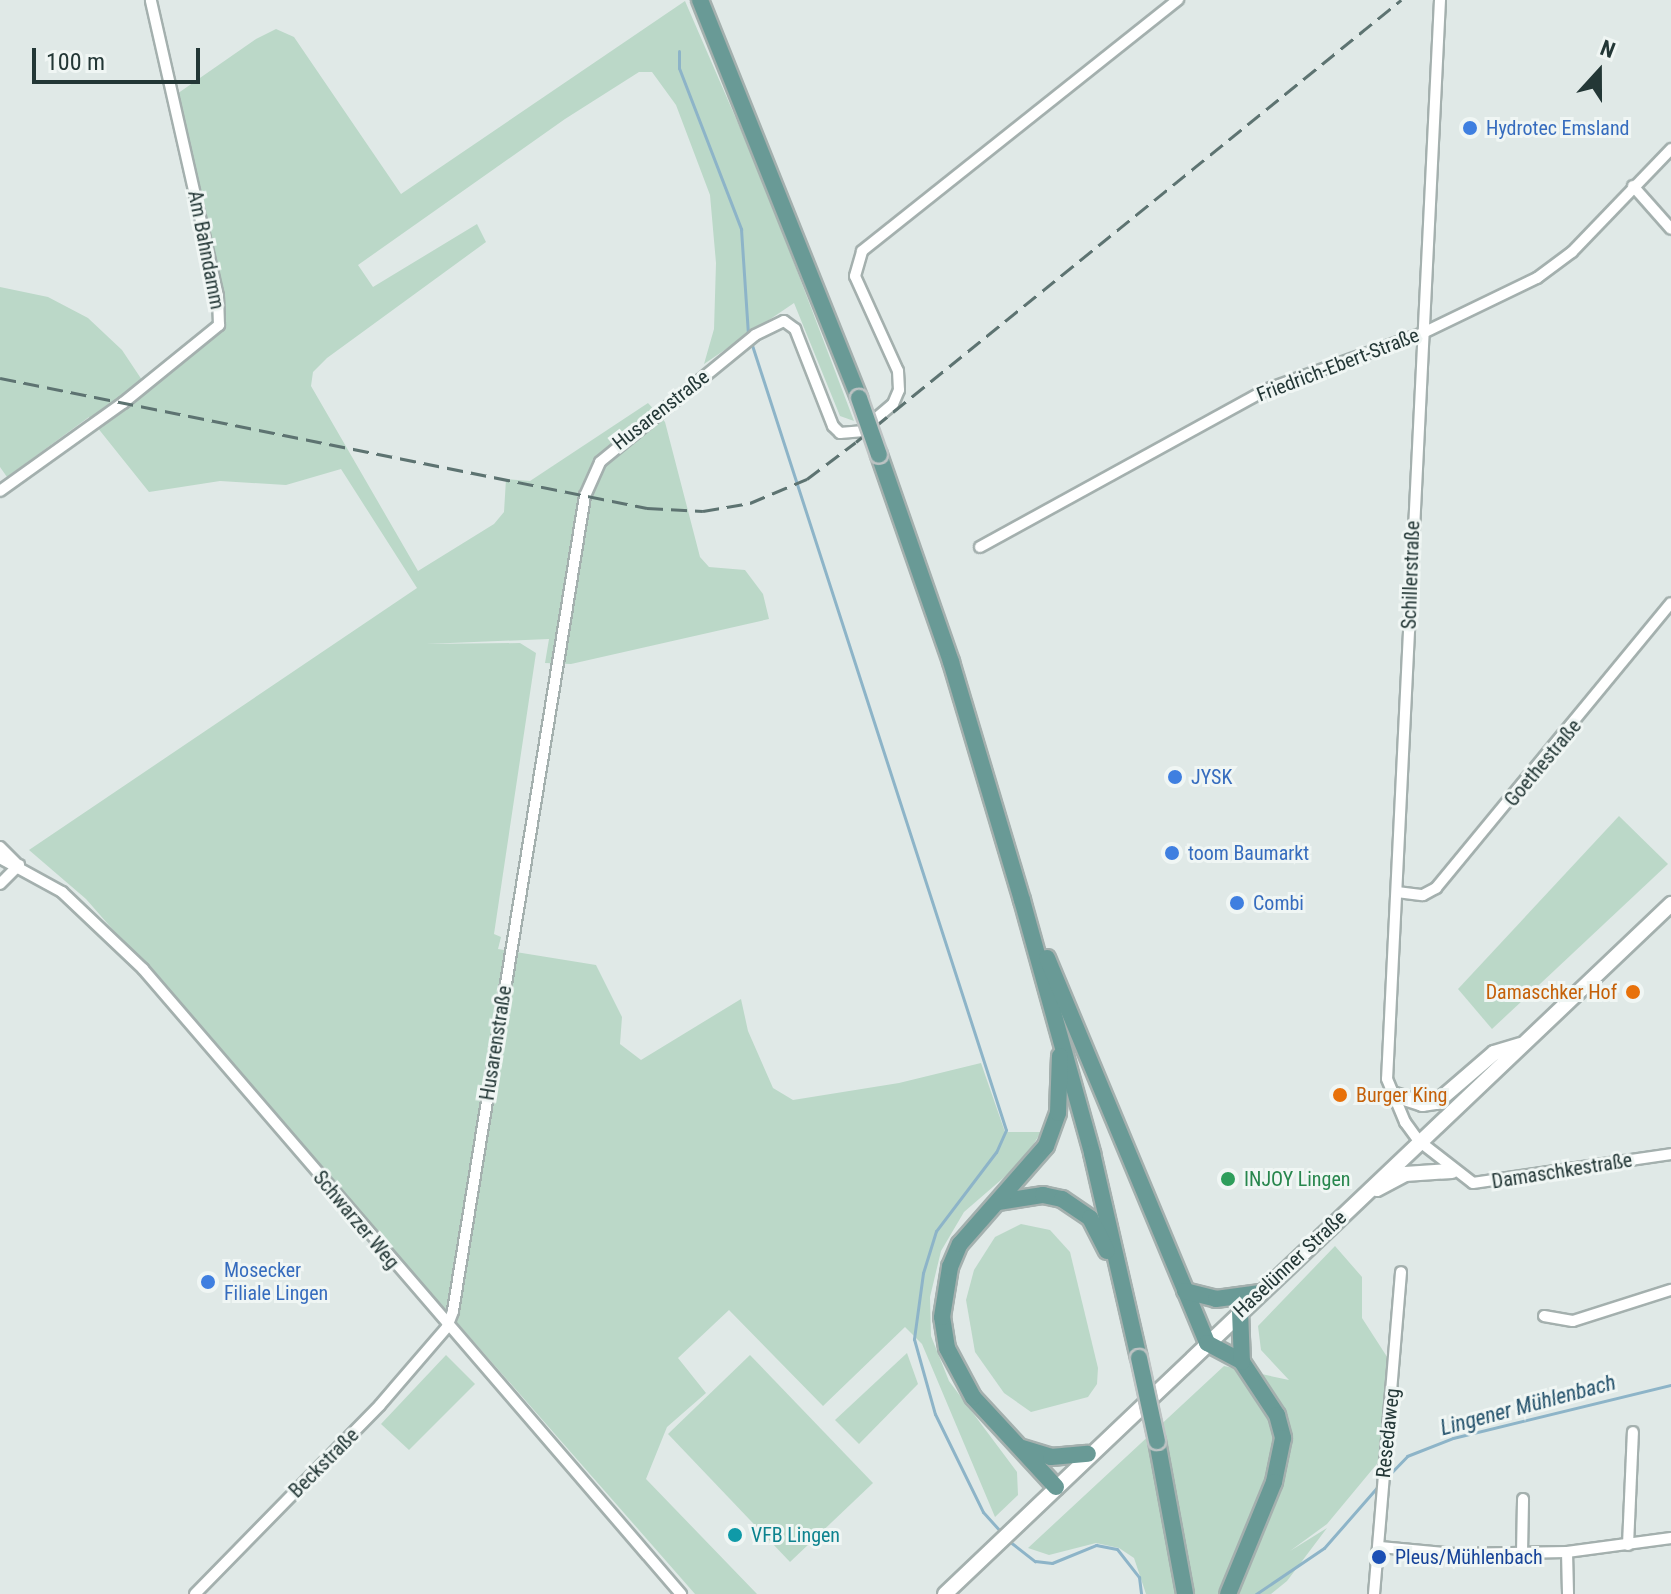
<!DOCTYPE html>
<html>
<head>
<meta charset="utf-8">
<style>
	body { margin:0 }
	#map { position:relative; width:1671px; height:1594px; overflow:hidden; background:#e0e9e7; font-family:"Roboto Condensed",sans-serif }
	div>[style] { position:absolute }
	.green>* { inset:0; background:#bbd8c8 }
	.stream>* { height:3px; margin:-1.5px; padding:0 1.5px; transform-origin:1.5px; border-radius:1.5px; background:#8db4c8 }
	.roads { filter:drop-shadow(2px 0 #a4b0ae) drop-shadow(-2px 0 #a4b0ae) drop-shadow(0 2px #a4b0ae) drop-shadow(0 -2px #a4b0ae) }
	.street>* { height:10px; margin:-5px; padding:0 5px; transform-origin:5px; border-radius:5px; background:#fff }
	.secondary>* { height:14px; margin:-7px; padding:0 7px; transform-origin:7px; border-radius:7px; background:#fff }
	.primary>* { height:16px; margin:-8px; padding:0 8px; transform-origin:8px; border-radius:8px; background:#699a96 }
	.rail>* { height:3px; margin-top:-1.5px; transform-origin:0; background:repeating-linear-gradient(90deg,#5d7371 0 16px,transparent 0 24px) }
	.bridges { filter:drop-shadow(2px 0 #bdc3c3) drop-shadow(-2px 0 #bdc3c3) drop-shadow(0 2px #bdc3c3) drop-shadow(0 -2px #bdc3c3) }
	.primary-bridge>* { height:16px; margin:-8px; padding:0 8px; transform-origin:8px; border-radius:8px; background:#699a96 }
	.dots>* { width:22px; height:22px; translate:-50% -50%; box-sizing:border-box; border:4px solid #f0f6f4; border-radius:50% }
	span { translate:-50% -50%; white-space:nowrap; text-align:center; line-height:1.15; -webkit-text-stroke:6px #f0f6f4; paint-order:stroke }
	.shop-label { font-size:20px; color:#366cbe }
	.left { translate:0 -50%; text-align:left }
	.street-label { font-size:20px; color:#233736 }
	.food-label { font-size:20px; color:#c56008 }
	.right { translate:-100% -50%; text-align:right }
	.leisure-label { font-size:20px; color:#27864d }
	.culture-label { font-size:20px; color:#0d838f }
	.transit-label { font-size:20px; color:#164399 }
	.water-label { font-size:22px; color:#24526c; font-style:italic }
	.north { position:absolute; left:1559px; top:32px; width:80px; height:80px; -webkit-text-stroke:6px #f0f6f4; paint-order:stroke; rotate:21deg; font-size:22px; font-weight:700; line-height:32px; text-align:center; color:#233736 }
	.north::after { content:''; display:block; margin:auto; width:28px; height:36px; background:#233736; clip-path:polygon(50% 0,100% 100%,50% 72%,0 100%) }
	.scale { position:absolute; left:32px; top:48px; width:168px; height:36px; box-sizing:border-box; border:4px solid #233736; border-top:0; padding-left:10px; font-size:24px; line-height:28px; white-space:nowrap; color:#233736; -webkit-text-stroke:6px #f0f6f4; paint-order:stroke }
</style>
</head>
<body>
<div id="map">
	<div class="green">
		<div style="clip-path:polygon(685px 1px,763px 181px,854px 421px,840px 416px,794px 303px,704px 364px,714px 329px,716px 263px,710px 195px,676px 105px,652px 72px,639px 72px,565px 119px,358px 265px,373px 287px,477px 224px,486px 242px,327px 358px,313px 372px,311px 386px,418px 571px,494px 524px,504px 512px,506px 479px,530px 481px,648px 403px,665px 422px,700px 557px,709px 567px,745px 570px,763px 594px,769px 619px,571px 664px,545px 663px,549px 639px,426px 644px,520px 643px,536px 653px,494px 934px,501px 937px,498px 949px,596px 965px,622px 1017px,620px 1044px,641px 1060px,741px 999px,748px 1031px,773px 1088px,793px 1100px,899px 1083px,981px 1063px,1005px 1132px,1041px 1132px,1024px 1160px,964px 1212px,941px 1251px,930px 1297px,931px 1336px,949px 1381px,1017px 1472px,1018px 1495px,995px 1517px,922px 1344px,905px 1327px,823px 1406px,729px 1310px,678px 1358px,706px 1393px,667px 1427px,646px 1479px,757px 1594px,695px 1594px,86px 899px,29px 850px,417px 588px,341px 469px,286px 485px,220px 481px,149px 492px,89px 417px,7px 477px,0 467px,0 287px,48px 297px,88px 318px,122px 350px,148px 389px,219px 330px,222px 322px,174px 96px,256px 39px,276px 29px,294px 37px,401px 194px)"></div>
		<div style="clip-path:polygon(1619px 816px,1668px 864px,1492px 1029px,1458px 989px)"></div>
		<div style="clip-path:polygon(1021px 1224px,1050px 1230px,1070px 1252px,1098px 1368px,1097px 1384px,1088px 1397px,1031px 1412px,1004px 1393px,975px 1352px,966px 1300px,974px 1270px,995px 1237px)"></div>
		<div style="clip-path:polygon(1335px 1246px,1362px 1277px,1362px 1318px,1391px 1363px,1381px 1459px,1327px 1524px,1290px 1551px,1327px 1528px,1287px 1581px,1271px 1594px,1146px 1594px,1134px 1558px,1119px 1548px,1096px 1543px,1049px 1555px,1028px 1548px,1224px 1366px,1289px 1380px,1261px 1350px,1258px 1326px)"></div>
		<div style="clip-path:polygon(907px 1353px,918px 1384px,859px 1444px,835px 1420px)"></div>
		<div style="clip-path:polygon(446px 1355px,475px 1384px,409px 1450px,381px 1424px)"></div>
		<div style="clip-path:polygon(750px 1355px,873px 1483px,790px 1562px,668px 1434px)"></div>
	</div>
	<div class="stream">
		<div style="left:679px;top:51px;width:17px;rotate:90deg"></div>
		<div style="left:679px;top:68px;width:173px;rotate:68.9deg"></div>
		<div style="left:741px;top:229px;width:106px;rotate:86.2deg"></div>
		<div style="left:751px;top:342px;width:828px;rotate:72.07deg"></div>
		<div style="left:1006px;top:1130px;width:24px;rotate:114deg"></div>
		<div style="left:996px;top:1152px;width:99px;rotate:127.2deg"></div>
		<div style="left:936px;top:1231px;width:44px;rotate:107.2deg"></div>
		<div style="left:923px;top:1273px;width:67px;rotate:97.8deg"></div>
		<div style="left:914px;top:1339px;width:78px;rotate:74.4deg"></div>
		<div style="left:935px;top:1414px;width:109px;rotate:63.9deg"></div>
		<div style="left:983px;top:1512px;width:27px;rotate:48deg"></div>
		<div style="left:1386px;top:1478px;width:30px;rotate:-46deg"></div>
		<div style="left:1407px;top:1456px;width:49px;rotate:-21.4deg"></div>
		<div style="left:1453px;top:1438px;width:224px;rotate:-13.7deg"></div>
		<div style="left:1009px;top:1541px;width:33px;rotate:38deg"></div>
		<div style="left:1035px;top:1561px;width:17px;rotate:7deg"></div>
		<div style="left:1052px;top:1563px;width:48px;rotate:-22.2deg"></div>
		<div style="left:1096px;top:1545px;width:21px;rotate:11deg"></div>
		<div style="left:1117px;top:1549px;width:36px;rotate:52deg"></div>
		<div style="left:1139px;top:1577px;width:17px;rotate:83deg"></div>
		<div style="left:1256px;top:1594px;width:82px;rotate:-34.1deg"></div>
		<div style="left:1324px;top:1548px;width:86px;rotate:-48.8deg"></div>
	</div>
	<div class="roads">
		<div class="street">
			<div style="left:1440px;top:0;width:1080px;rotate:92.81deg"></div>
			<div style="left:1387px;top:1079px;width:47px;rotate:67.3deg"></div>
			<div style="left:1405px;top:1122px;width:24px;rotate:54deg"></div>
			<div style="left:1419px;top:1141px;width:68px;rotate:37.9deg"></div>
			<div style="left:1473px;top:1183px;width:200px;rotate:-8.3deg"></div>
			<div style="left:1633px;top:186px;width:57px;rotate:48.5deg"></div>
			<div style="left:0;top:491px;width:151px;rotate:-35.6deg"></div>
			<div style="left:123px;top:403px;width:124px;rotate:-39.1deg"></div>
			<div style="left:219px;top:325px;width:29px;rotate:-92deg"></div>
			<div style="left:218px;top:296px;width:303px;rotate:-102.8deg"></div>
			<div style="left:980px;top:547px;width:325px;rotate:-28.8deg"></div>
			<div style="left:1265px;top:390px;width:168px;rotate:-19.8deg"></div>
			<div style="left:1423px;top:333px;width:127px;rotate:-25.8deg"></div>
			<div style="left:1537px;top:278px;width:44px;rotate:-36.6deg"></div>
			<div style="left:1572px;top:252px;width:143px;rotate:-46.1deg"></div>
			<div style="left:0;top:847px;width:23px;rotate:45deg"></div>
			<div style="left:0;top:858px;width:71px;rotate:28.7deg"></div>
			<div style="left:62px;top:892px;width:112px;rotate:43.5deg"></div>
			<div style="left:143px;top:969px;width:825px;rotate:49.28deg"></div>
			<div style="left:0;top:884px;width:27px;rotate:-45deg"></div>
			<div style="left:1397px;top:892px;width:26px;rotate:7deg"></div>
			<div style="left:1423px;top:895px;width:15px;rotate:-28deg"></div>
			<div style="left:1436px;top:888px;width:369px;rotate:-50.5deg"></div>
			<div style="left:1544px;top:1316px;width:29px;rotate:10deg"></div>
			<div style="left:1573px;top:1321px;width:103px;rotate:-17.6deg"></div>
			<div style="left:1628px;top:1545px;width:113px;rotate:-87.5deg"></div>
			<div style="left:1380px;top:1547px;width:75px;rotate:5.3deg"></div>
			<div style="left:1455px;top:1554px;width:112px;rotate:-1deg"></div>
			<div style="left:1567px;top:1552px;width:105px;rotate:-7.7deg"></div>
			<div style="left:1567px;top:1552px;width:42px;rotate:88.6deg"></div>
			<div style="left:1522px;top:1553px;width:54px;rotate:-88.9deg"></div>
			<div style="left:195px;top:1594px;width:264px;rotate:-45.6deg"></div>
			<div style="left:380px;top:1405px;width:103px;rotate:-49.3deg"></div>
			<div style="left:447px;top:1327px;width:17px;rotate:-69deg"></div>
			<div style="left:453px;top:1311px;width:826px;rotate:-80.8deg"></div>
			<div style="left:585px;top:496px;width:37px;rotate:-66deg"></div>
			<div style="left:600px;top:462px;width:200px;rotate:-39.3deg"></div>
			<div style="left:755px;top:335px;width:32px;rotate:-26deg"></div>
			<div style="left:784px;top:321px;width:14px;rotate:36deg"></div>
			<div style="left:795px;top:329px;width:104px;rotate:68.6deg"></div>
			<div style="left:833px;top:426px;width:10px;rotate:45deg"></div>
			<div style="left:840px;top:433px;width:21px;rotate:-5deg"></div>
			<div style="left:861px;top:431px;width:42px;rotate:-40.2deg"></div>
			<div style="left:893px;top:404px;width:15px;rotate:-67deg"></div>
			<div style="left:899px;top:390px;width:19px;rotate:-93deg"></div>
			<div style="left:898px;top:371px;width:104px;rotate:-114.4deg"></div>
			<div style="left:855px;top:276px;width:26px;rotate:-74deg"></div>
			<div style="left:862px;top:251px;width:404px;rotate:-38.5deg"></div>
			<div style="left:1374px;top:1594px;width:323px;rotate:-85.2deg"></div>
		</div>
		<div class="secondary">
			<div style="left:1392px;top:1094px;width:32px;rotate:18deg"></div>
			<div style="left:1422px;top:1104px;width:15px;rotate:-8deg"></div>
			<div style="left:1437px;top:1102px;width:75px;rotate:-40.7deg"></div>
			<div style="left:1494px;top:1053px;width:27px;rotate:-17deg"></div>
			<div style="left:1377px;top:1189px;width:32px;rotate:-28deg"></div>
			<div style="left:1405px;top:1174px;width:47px;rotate:-3.7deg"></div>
			<div style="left:945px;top:1594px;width:1002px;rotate:-43.54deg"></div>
		</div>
		<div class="primary">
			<div style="left:700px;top:0;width:429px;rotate:68.2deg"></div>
			<div style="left:879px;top:455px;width:219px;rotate:70.8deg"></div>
			<div style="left:951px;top:662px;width:248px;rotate:73.4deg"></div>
			<div style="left:1022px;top:900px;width:263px;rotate:74.5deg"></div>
			<div style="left:1092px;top:1153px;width:210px;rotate:77.1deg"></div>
			<div style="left:1047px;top:958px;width:417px;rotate:67.4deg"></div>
			<div style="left:1207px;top:1343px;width:40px;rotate:28deg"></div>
			<div style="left:1242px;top:1362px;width:64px;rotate:56.6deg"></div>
			<div style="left:1277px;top:1415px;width:24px;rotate:75deg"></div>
			<div style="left:1283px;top:1438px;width:45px;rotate:101.6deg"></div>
			<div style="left:1274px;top:1482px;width:121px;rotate:112.3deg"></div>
			<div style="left:998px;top:1202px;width:46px;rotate:-8.8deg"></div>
			<div style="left:1043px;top:1195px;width:19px;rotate:12deg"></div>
			<div style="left:1062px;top:1199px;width:34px;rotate:34deg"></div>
			<div style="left:1090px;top:1218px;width:37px;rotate:63deg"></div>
			<div style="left:1185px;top:1291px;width:32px;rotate:14deg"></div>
			<div style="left:1216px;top:1299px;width:43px;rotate:-7.9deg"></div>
			<div style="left:1240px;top:1311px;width:51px;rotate:87.8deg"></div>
			<div style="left:1157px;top:1441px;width:156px;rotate:79.6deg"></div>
			<div style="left:1022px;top:1448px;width:30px;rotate:17deg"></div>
			<div style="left:1051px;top:1457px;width:37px;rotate:-5deg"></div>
			<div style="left:1056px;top:1487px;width:122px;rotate:-132.7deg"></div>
			<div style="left:973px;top:1397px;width:55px;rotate:-118deg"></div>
			<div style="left:947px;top:1348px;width:31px;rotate:-99deg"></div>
			<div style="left:942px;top:1317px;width:51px;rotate:-80.9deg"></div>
			<div style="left:950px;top:1267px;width:25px;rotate:-67deg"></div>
			<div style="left:960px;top:1244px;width:130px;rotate:-48.7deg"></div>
			<div style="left:1046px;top:1146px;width:35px;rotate:-70deg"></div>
			<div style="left:1058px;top:1113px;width:57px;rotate:-88deg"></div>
		</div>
	</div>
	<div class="rail">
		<div style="left:0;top:378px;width:660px;rotate:11.36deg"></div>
		<div style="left:647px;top:508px;width:56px;rotate:3.1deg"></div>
		<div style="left:703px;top:511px;width:48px;rotate:-9.7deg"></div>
		<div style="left:750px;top:503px;width:62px;rotate:-22.8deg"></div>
		<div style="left:807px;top:479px;width:61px;rotate:-37.1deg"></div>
		<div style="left:856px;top:442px;width:702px;rotate:-39.04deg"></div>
	</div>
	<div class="bridges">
		<div class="primary-bridge">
			<div style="left:859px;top:398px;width:60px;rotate:70.7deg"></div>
			<div style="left:1139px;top:1358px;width:85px;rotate:77.8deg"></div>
		</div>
	</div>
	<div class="dots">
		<div style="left:1470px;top:128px;background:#3f7fe0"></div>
		<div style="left:1175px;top:777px;background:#3f7fe0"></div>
		<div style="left:1172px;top:853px;background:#3f7fe0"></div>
		<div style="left:1237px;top:903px;background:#3f7fe0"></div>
		<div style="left:1633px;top:992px;background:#e8710a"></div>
		<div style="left:1340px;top:1095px;background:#e8710a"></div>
		<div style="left:1228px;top:1179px;background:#2e9e5b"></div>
		<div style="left:208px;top:1282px;background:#3f7fe0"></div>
		<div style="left:735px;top:1535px;background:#0f9aa8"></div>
		<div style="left:1379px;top:1557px;background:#1a4fb4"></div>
	</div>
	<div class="shop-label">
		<span class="left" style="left:1486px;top:128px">Hydrotec Emsland</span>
		<span class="left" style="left:1191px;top:777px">JYSK</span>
		<span class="left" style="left:1188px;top:853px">toom Baumarkt</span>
		<span class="left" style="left:1253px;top:903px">Combi</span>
		<span class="left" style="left:224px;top:1282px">Mosecker<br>Filiale Lingen</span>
	</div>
	<div class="street-label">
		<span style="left:206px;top:250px;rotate:79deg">Am Bahndamm</span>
		<span style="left:1338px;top:365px;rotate:-21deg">Friedrich-Ebert-Straße</span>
		<span style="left:661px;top:410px;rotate:-38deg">Husarenstraße</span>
		<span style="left:1411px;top:575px;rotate:-88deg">Schillerstraße</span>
		<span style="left:1543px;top:763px;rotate:-50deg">Goethestraße</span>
		<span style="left:496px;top:1043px;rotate:-81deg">Husarenstraße</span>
		<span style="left:1562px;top:1171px;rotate:-9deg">Damaschkestraße</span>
		<span style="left:356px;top:1220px;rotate:50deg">Schwarzer Weg</span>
		<span style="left:1290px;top:1264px;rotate:-43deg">Haselünner Straße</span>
		<span style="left:1388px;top:1433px;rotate:-84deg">Resedaweg</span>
		<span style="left:324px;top:1463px;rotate:-45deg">Beckstraße</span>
	</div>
	<div class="food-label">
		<span class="right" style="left:1617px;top:992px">Damaschker Hof</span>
		<span class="left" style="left:1356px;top:1095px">Burger King</span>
	</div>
	<div class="leisure-label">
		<span class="left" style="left:1244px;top:1179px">INJOY Lingen</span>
	</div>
	<div class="culture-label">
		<span class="left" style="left:751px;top:1535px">VFB Lingen</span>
	</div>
	<div class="transit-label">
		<span class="left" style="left:1395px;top:1557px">Pleus/Mühlenbach</span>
	</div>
	<div class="water-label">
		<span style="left:1528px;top:1405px;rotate:-15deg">Lingener Mühlenbach</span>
	</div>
	<div class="north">N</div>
	<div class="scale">100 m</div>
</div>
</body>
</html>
